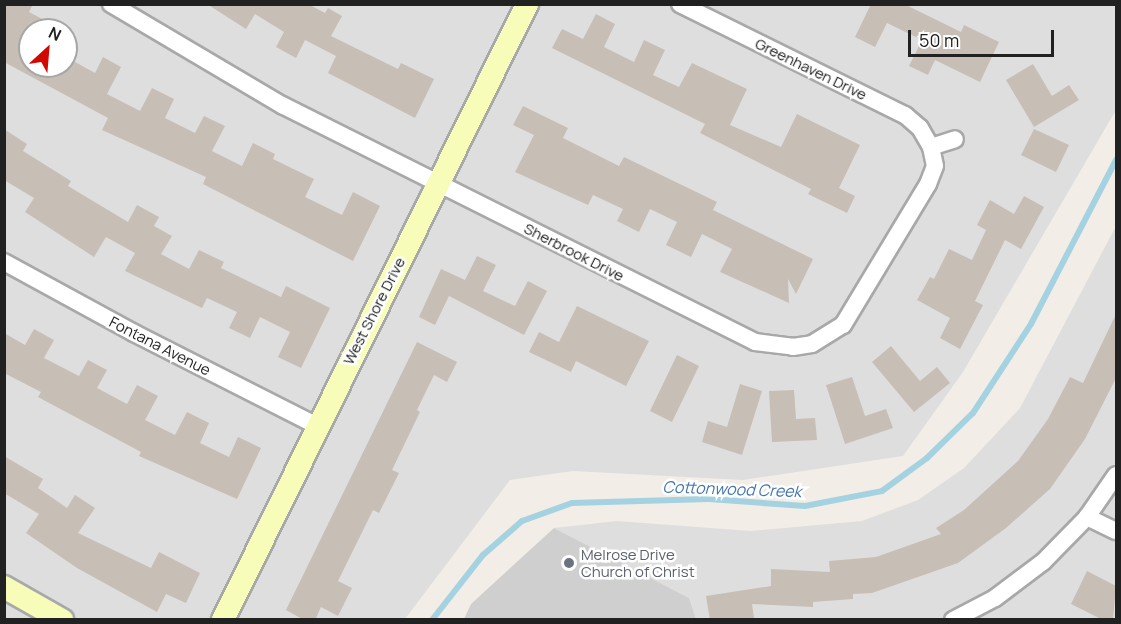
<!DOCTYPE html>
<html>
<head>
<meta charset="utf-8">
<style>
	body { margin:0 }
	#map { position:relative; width:1121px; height:624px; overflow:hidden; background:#f2eee7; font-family:Manrope,sans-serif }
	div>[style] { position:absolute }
	.residential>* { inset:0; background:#dfdede }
	.religious>* { inset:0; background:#cfcfcf }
	.stream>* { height:6px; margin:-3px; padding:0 3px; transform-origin:3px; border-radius:3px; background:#a5d2e1 }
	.building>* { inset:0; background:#c7beb6 }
	.roads { filter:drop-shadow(2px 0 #a8a8a8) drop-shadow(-2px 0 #a8a8a8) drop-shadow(0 2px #a8a8a8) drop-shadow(0 -2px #a8a8a8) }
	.street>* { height:16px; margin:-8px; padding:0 8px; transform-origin:8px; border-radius:8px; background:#fff }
	.secondary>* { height:22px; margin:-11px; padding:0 11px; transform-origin:11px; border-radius:11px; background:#f7fdb9 }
	.dots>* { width:16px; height:16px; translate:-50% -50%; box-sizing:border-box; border:3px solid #fff; border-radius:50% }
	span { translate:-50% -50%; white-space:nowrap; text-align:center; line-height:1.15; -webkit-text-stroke:5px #fff; paint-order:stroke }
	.street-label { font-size:15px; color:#212121 }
	.worship-label { font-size:15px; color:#5b616d }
	.left { translate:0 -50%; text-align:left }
	.water-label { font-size:16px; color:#4376af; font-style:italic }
	.frame { position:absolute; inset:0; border:6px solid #212121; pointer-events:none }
	.north { position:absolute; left:18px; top:18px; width:60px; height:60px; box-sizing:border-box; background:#fff; border:2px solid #a6a6a6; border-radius:50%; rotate:26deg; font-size:16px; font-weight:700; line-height:24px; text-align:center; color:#212121 }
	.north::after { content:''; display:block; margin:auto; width:21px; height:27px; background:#d20700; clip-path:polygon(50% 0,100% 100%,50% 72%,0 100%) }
	.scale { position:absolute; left:908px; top:30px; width:146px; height:27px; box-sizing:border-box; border:3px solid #212121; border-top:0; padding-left:8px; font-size:18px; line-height:21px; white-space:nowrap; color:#212121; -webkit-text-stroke:4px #fff; paint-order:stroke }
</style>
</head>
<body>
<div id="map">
	<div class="residential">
		<div style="clip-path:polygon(evenodd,4px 5px,1116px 5px,1116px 110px,963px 372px,903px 456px,743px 480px,573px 471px,510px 480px,405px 619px,5px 619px,4px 5px,30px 30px,66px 30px,66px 66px,30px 66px,30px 30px)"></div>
		<div style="clip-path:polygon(1116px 226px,1116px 619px,696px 619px,689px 598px,554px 528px,617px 521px,751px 531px,862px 521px,918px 500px,964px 468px,1020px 408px)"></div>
	</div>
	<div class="religious">
		<div style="clip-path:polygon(554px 528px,689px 598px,696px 619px,464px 619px,471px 604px)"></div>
	</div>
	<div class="stream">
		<div style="left:432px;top:620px;width:83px;rotate:-51.9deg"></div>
		<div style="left:483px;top:555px;width:52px;rotate:-41.1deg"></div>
		<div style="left:522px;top:521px;width:53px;rotate:-19.8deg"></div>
		<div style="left:572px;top:503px;width:137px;rotate:-1.7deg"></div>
		<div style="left:709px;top:499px;width:96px;rotate:4.2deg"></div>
		<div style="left:805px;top:506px;width:78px;rotate:-11deg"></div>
		<div style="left:882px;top:491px;width:56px;rotate:-36.3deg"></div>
		<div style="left:927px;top:458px;width:64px;rotate:-44.4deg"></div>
		<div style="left:973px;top:413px;width:106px;rotate:-56.9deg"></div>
		<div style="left:1031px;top:324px;width:185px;rotate:-62.6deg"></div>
	</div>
	<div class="building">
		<div style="clip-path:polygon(4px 4px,33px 4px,29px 12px,63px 30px,30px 30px,30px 66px,66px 66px,66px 57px,95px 73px,103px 57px,121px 67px,107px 94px,140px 111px,152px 88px,174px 99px,165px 118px,195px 133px,204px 116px,225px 126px,212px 151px,242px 166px,253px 143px,275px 154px,273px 159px,314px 179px,305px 197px,342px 215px,353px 192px,380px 206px,353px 261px,203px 184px,206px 177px,102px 130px,108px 118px,4px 62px)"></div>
		<div style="clip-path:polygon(207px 4px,308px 4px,325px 13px,328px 8px,342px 16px,331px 36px,398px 69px,401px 63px,434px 79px,415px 118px,328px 73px,336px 56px,305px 40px,296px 58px,276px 47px,284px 32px,255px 14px,246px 29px)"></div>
		<div style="clip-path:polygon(871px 4px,904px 4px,961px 32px,964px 25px,999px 42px,980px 82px,935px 60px,928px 75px,909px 66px,922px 40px,887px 23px,875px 47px,855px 37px)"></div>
		<div style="clip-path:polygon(596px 14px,615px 24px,604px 47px,634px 62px,644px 40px,665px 50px,653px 75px,679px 87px,692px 63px,747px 89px,730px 125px,781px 147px,797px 114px,860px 145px,839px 188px,855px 196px,847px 213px,808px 194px,811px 189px,700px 133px,705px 124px,552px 48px,562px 29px,583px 39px)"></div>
		<div style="clip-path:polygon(1033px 64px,1052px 96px,1069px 85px,1079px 100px,1034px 127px,1006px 80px)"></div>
		<div style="clip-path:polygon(523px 106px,568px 128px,563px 138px,619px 166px,624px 157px,717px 202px,713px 210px,813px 259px,796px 294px,788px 279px,789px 303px,720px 272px,732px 249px,702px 234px,691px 257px,666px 245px,677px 222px,650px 209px,639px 232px,617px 221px,623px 209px,593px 195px,588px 205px,515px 172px,534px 135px,513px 125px)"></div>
		<div style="clip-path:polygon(4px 129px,27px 144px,23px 151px,71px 181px,68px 186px,128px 222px,137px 205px,159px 217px,154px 226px,172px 236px,161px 254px,189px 269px,199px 250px,224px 262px,221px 268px,281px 297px,286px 286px,330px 308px,301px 368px,278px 357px,290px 332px,260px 317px,250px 338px,229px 328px,237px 312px,207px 298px,202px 308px,125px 271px,135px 253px,106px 237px,94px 257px,25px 212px,34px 198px,4px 180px)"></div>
		<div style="clip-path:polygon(1034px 129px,1069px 145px,1056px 172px,1021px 155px)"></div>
		<div style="clip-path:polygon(1024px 196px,1044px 207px,1021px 249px,1005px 240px,975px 301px,983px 305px,960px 349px,940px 338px,950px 318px,917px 300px,930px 277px,934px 279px,949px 249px,972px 260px,986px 230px,977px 225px,990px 200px,1014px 214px)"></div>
		<div style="clip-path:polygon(477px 256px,496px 265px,483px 291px,515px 306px,528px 281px,547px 291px,524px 335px,449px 296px,435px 325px,419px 317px,441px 269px,465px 280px)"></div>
		<div style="clip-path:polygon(577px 306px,649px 341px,626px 386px,576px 361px,571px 372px,529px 352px,539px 332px,559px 342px)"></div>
		<div style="clip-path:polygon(1116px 314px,1116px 378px,1085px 439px,1050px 489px,1006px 528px,958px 563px,872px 593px,853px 594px,853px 599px,813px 602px,813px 607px,752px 604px,754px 618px,710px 620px,706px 596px,771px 586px,771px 569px,830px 572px,829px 561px,876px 557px,941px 534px,936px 528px,964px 510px,1018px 461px,1048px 419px,1070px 377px,1083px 383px)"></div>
		<div style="clip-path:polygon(34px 329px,54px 340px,44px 358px,79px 376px,88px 360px,107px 370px,97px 388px,127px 404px,137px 385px,158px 396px,145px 420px,175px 435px,187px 412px,209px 423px,200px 443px,229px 457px,238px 437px,261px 448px,237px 499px,139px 456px,141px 452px,38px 397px,41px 392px,4px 373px,4px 333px,25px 345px)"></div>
		<div style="clip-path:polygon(417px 342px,457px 362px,447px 382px,434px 375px,417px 410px,420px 412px,392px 470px,399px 473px,379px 513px,373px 510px,338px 581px,352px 588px,338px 616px,321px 607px,315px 620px,304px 620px,286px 610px)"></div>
		<div style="clip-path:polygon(891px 346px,920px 381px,937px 367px,950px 383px,914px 412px,872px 362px)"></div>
		<div style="clip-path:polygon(677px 355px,699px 366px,672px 422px,650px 411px)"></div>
		<div style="clip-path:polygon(852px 377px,865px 416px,886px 409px,893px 428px,845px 444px,826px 385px)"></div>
		<div style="clip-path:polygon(740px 384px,762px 391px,742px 455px,702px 442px,708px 421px,727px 427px)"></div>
		<div style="clip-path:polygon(794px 390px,796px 419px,815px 418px,817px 440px,772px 442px,769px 391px)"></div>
		<div style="clip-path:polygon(4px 456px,43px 479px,38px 488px,67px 508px,75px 495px,95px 508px,78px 533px,151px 568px,159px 552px,200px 573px,186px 603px,166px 594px,157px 612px,77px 568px,26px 533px,39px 514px,4px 493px)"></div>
		<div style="clip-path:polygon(1087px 571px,1116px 586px,1113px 620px,1103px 620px,1071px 604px)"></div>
	</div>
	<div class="roads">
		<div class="street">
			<div style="left:111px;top:4px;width:199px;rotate:30.6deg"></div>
			<div style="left:282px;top:105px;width:529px;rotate:26.61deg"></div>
			<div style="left:755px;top:342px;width:38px;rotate:7deg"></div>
			<div style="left:793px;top:347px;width:19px;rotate:-9deg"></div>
			<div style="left:812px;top:344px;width:36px;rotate:-32deg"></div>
			<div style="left:843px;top:325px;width:165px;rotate:-58.9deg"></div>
			<div style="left:928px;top:184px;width:19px;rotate:-69deg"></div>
			<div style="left:935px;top:166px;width:19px;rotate:-102deg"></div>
			<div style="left:931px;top:147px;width:25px;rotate:-18deg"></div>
			<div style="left:680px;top:4px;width:251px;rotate:26.3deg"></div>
			<div style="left:905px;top:115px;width:20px;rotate:41deg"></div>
			<div style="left:920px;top:128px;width:22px;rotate:60deg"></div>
			<div style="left:4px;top:262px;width:148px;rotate:28.6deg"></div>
			<div style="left:134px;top:333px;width:205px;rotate:26.9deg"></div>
			<div style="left:1087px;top:517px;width:32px;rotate:26deg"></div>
			<div style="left:953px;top:620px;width:47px;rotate:-27.6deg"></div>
			<div style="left:995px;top:598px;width:60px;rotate:-36.9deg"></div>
			<div style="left:1043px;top:562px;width:63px;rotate:-45.6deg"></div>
			<div style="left:1087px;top:517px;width:51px;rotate:-55.4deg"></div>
		</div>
		<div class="secondary">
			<div style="left:4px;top:587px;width:67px;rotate:29.6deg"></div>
			<div style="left:223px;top:620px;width:687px;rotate:-63.73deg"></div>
		</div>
	</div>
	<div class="dots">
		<div style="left:569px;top:563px;background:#6b7280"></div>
	</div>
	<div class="street-label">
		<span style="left:811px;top:69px;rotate:26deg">Greenhaven Drive</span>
		<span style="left:574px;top:252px;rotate:27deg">Sherbrook Drive</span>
		<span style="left:374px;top:311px;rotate:-63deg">West Shore Drive</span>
		<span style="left:160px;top:346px;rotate:27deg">Fontana Avenue</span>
	</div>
	<div class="worship-label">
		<span class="left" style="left:581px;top:563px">Melrose Drive<br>Church of Christ</span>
	</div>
	<div class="water-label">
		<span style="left:732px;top:489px;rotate:2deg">Cottonwood Creek</span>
	</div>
	<div class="frame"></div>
	<div class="north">N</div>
	<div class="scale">50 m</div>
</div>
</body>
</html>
